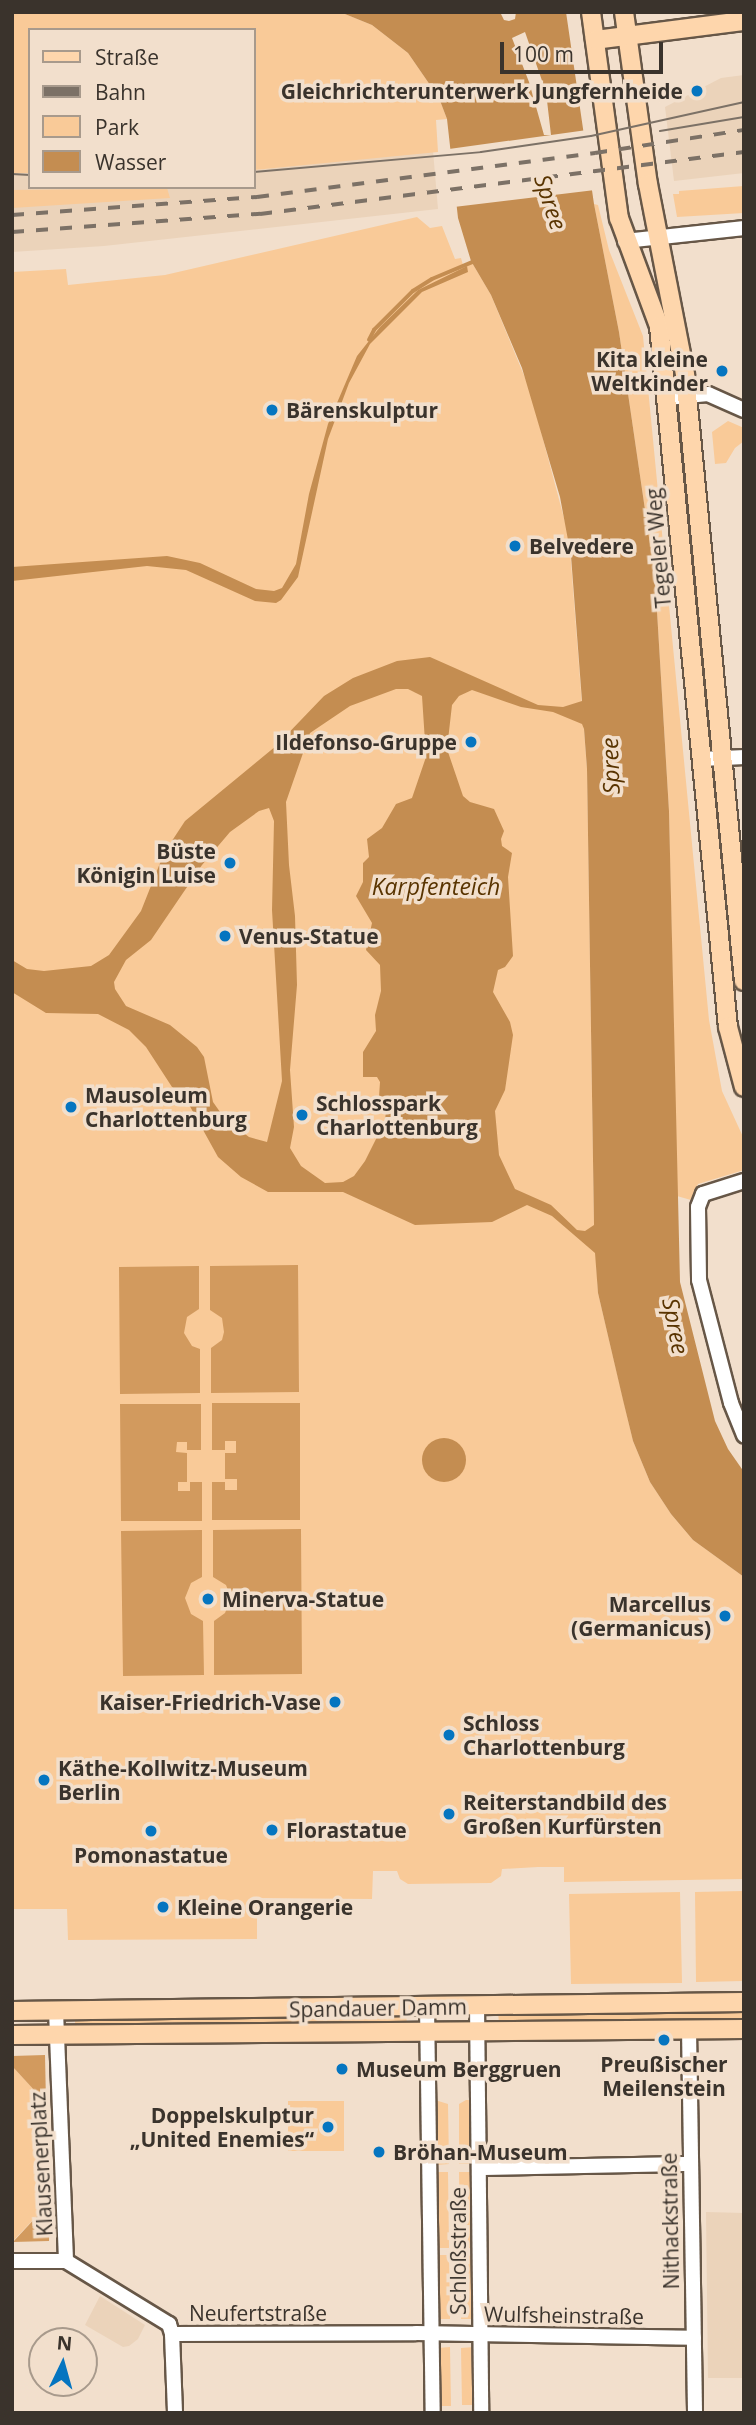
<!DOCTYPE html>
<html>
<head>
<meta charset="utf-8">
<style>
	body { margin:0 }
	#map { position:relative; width:756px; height:2425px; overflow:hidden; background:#f2dfcc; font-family:"Open Sans",sans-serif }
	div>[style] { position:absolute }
	.built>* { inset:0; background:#ebd3ba }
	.green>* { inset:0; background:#f9ca98 }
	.forest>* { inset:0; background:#d29a5e }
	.water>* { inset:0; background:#c48d51 }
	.round { border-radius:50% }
	.pier>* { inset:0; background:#f2dfcc }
	.stream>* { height:3.5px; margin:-1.75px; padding:0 1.75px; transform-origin:1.75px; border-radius:1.75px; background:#c48d51 }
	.roads { filter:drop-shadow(2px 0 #675747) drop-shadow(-2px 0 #675747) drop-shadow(0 2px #675747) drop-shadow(0 -2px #675747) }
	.minor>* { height:14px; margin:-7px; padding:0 7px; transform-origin:7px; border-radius:7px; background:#fff }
	.major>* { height:18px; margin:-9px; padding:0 9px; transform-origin:9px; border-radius:9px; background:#fed6ac }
	.tram>* { height:2px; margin:-1px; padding:0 1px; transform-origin:1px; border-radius:1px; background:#7c7166 }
	.rail>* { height:3.5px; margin-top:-1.75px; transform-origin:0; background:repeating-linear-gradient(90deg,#7c7166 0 12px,transparent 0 24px) }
	.dots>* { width:19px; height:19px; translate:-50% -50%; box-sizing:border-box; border:4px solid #f2dfcc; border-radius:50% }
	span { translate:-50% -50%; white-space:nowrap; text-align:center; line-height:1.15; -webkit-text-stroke:7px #f2dfcc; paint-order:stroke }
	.poi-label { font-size:21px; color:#3a332c; font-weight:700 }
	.right { translate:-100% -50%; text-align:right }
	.left { translate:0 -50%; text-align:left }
	.street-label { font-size:21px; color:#3a332c }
	.water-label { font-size:23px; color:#593401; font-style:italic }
	.frame { position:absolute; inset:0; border:14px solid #3a332c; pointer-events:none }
	.legend { position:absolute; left:28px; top:28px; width:228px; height:161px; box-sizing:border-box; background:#f2dfcc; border:2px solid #a89a8c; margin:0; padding:9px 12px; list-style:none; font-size:21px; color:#3a332c }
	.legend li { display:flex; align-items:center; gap:14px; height:35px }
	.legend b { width:35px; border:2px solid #a89a8c }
	.north { position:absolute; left:28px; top:2327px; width:70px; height:70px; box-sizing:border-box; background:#f2dfcc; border:2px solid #a89a8c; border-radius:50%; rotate:5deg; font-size:19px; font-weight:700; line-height:28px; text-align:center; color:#3a332c }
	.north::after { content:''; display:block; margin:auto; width:24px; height:32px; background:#0575c0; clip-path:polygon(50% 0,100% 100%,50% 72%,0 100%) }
	.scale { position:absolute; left:500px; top:42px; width:163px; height:32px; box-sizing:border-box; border:4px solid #3a332c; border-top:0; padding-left:9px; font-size:21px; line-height:24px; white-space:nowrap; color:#3a332c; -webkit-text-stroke:5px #f2dfcc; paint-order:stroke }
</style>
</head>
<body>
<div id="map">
	<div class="built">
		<div style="clip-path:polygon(744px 75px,744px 173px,674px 181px,665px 107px,721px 78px)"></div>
		<div style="clip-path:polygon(433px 151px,438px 209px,104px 246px,12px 252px,12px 173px,30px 173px,30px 187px,254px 187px,254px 170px)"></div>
		<div style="clip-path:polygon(706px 2212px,744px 2213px,744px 2378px,708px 2378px)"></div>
		<div style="clip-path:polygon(100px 2296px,145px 2325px,138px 2339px,129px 2346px,123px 2347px,85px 2325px)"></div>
	</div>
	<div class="green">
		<div style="clip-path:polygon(12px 12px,340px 12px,372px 25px,408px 53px,439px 98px,447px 119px,436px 120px,438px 152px,254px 170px,254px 30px,30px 30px,30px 173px,12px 173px)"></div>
		<div style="clip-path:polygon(744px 186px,744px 213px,677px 217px,673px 194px,679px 194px,679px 191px)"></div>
		<div style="clip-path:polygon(167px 188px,170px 198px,12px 208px,12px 190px)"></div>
		<div style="clip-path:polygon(594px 204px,598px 205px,609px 250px,643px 336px,709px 1020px,722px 1091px,744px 1139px,744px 1170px,698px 1184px,691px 1200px,677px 1196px,669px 811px,655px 578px,619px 332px)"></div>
		<div style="clip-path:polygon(417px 217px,430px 228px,442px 226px,455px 259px,461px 258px,463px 265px,471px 261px,491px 295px,530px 390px,569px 537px,587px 769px,594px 1225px,598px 1293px,633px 1441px,650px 1482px,671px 1514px,693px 1540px,744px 1577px,744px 1879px,564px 1882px,564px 1867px,538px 1867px,502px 1869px,501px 1876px,491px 1883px,408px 1884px,400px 1879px,397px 1871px,373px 1871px,372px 1899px,257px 1898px,257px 1939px,68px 1940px,67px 1909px,12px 1909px,12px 272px,66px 269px,68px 285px,165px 275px)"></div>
		<div style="clip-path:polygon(728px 421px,744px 428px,744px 441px,735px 448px,726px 463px,715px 464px,712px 432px)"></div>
		<div style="clip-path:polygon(744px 1891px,744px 1981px,696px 1982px,695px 1892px)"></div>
		<div style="clip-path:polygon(680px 1892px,682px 1983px,571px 1984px,569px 1894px)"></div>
		<div style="clip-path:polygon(744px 2010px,744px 2020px,499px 2023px,498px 2012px)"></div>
		<div style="clip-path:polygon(406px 2014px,407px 2024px,75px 2027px,75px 2017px)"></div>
		<div style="clip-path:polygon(12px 2066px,46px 2103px,50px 2202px,12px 2242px)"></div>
		<div style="clip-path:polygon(435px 2100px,448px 2104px,449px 2164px,436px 2165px)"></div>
		<div style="clip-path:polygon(466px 2100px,472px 2100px,473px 2158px,470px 2164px,459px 2164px,459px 2104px)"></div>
		<div style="clip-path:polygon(288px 2101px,344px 2101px,344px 2151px,288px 2151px)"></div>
		<div style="clip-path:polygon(436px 2172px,448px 2172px,449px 2248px,437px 2248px)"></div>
		<div style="clip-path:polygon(459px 2172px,470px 2172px,473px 2176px,473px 2248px,460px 2248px)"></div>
		<div style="clip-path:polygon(437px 2255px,449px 2255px,450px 2319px,437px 2319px)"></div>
		<div style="clip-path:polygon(460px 2255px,474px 2256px,474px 2319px,461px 2319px)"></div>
		<div style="clip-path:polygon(450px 2347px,451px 2406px,438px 2406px,438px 2348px)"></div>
		<div style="clip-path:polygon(474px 2347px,475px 2405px,462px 2405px,461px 2348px)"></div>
	</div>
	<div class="forest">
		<div style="clip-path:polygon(298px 1265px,299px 1392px,211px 1393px,211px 1348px,222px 1340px,224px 1332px,222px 1318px,210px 1310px,210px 1266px)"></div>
		<div style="clip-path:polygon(199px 1266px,199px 1309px,187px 1317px,184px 1333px,192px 1346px,200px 1349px,200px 1393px,120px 1394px,119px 1267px)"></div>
		<div style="clip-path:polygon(212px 1403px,300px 1403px,300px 1520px,212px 1520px,212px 1482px,225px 1482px,225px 1490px,237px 1490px,237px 1479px,225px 1479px,225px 1453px,236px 1453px,236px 1441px,225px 1441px,225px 1450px,212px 1450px)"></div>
		<div style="clip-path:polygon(120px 1404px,201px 1404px,201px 1450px,187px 1450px,187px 1442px,177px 1442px,176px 1452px,187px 1453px,187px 1482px,178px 1482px,178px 1491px,190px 1491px,190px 1482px,202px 1482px,202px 1521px,121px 1521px)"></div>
		<div style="clip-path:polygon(301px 1529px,302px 1674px,214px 1675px,214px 1621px,225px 1613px,231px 1598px,226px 1585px,213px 1577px,213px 1530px)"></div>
		<div style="clip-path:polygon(202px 1530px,202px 1577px,191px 1583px,185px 1598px,191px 1614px,203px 1621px,204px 1675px,123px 1676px,121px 1531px)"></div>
		<div style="clip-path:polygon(45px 2055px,46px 2103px,12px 2066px,12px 2056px)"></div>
		<div style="clip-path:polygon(50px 2202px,49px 2241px,13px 2242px)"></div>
	</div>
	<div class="water">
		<div style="clip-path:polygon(evenodd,340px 12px,500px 12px,504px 20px,509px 21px,515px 19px,516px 12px,566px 12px,594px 204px,619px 332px,655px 578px,669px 811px,680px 1282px,715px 1421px,728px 1449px,744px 1472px,744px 1577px,693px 1540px,671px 1514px,650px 1482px,633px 1441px,623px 1400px,598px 1293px,595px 1253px,552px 1216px,527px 1205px,492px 1222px,415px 1225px,343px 1192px,268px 1192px,241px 1177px,218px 1157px,187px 1101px,172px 1087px,146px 1047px,129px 1030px,98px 1014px,46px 1013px,12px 992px,12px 960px,27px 969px,44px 971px,91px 966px,109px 955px,141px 911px,164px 853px,185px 821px,276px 746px,324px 696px,353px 678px,397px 661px,430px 657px,538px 705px,563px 707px,582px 701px,571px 556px,560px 497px,522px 368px,491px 295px,471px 261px,458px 218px,447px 119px,439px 98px,408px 53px,372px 25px,340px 12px,525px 32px,546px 92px,551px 135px,544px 135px,529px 82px,512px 38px,525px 32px,340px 12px,396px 689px,408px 689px,422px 696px,426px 757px,412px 798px,396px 804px,382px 828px,367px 839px,369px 857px,363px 863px,363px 882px,356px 896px,372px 923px,366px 950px,380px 965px,381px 991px,375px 1015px,376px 1031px,363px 1052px,363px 1077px,377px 1077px,380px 1082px,379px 1097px,386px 1110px,385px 1121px,365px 1161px,354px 1176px,343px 1182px,325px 1183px,301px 1166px,290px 1148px,294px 1127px,290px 1070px,297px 985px,295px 916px,289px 865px,286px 802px,310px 733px,350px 706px,396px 689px,340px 12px,472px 690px,521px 707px,553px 712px,582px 724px,584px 729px,587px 769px,594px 1225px,585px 1231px,577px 1230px,551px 1205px,515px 1189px,499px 1155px,495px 1111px,505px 1090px,513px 1035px,510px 1022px,493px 992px,498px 970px,505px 967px,513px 956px,508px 877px,512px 853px,502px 846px,501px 839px,504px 831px,494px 809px,470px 802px,463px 796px,447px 749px,452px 705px,459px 696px,472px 690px,340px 12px,269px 808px,274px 821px,272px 910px,282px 1081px,267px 1142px,249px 1137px,225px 1119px,213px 1102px,204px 1057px,197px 1047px,170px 1025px,126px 1006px,115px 989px,114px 982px,126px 960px,151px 940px,202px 865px,230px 832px,259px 811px,269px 808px)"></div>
		<div style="clip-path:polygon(467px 266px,468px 272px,422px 292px,370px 344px,349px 383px,328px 439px,298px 577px,281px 600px,276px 603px,255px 601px,186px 570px,147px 566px,12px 581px,12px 567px,167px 556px,200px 563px,256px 589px,274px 591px,282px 588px,296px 564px,309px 494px,328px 424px,357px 356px,380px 327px,418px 290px)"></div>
		<div class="round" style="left:422px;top:1438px;width:44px;height:44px"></div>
	</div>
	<div class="pier">
		<div style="clip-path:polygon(587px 130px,595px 190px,454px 207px,449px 149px)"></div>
	</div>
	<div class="stream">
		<div style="left:369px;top:340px;width:11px;rotate:-63deg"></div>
		<div style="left:374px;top:330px;width:55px;rotate:-45deg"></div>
		<div style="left:413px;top:291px;width:22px;rotate:-32deg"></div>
		<div style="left:432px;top:279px;width:47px;rotate:-22.7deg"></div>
	</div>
	<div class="roads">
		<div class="minor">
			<div style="left:625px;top:241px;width:120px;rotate:-6.2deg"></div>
			<div style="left:667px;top:398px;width:41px;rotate:-5.6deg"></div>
			<div style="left:708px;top:394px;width:39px;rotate:24deg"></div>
			<div style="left:702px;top:759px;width:42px;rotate:-2.7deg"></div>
			<div style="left:744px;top:1181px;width:43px;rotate:162.4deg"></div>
			<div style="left:703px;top:1194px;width:14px;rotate:111deg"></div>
			<div style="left:698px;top:1207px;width:73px;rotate:89.2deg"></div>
			<div style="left:699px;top:1280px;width:127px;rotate:75.4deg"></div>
			<div style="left:731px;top:1403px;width:35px;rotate:68deg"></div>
			<div style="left:477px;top:2005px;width:408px;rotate:89.4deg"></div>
			<div style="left:427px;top:2006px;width:407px;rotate:89.2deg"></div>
			<div style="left:56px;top:2011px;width:250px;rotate:87.7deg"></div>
			<div style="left:689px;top:2029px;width:384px;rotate:89.1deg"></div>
			<div style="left:479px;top:2168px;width:210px;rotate:-1.1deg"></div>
			<div style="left:12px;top:2261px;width:54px"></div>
			<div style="left:66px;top:2261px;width:121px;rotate:31.5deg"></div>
			<div style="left:169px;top:2324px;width:10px;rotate:73deg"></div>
			<div style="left:172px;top:2334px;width:244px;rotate:-0.2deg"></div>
			<div style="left:416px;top:2333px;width:278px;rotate:1deg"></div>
			<div style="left:172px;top:2334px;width:79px;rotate:87.8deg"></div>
		</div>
		<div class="major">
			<div style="left:591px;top:12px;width:208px;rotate:82.3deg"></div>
			<div style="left:619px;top:218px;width:115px;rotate:69.7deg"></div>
			<div style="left:659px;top:326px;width:704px;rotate:84.38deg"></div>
			<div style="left:728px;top:1027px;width:62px;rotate:75.1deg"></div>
			<div style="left:624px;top:12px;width:174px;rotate:82.1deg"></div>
			<div style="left:648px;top:184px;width:195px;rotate:79deg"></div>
			<div style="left:685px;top:375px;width:609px;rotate:84.44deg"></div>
			<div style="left:595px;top:40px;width:150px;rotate:-7.3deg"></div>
			<div style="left:12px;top:2011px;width:732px;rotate:-0.7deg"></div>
			<div style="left:12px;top:2035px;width:732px;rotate:-0.47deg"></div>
		</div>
	</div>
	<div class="tram">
		<div style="left:660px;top:131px;width:85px;rotate:-9.5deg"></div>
		<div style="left:254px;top:172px;width:228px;rotate:-5deg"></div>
		<div style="left:481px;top:152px;width:111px;rotate:-8.3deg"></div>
		<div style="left:591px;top:136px;width:157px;rotate:-12.5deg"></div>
		<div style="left:12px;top:174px;width:18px;rotate:3deg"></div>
	</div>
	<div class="rail">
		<div style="left:12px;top:215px;width:246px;rotate:-4.2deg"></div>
		<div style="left:257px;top:197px;width:341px;rotate:-7.4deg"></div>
		<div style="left:595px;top:153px;width:151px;rotate:-8.8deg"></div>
		<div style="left:12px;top:232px;width:249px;rotate:-4.2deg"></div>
		<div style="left:260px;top:214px;width:488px;rotate:-7.3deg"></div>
	</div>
	<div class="dots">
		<div style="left:697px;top:91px;background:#0575c0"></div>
		<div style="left:722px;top:371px;background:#0575c0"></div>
		<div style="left:272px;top:410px;background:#0575c0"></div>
		<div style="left:515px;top:546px;background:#0575c0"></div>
		<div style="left:471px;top:742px;background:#0575c0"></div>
		<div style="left:230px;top:863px;background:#0575c0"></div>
		<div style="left:225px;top:936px;background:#0575c0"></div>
		<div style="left:71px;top:1107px;background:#0575c0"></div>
		<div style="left:302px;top:1115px;background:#0575c0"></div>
		<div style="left:208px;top:1599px;background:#0575c0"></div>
		<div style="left:725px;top:1616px;background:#0575c0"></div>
		<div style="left:335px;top:1702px;background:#0575c0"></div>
		<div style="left:449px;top:1735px;background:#0575c0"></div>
		<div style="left:44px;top:1780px;background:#0575c0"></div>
		<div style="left:449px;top:1814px;background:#0575c0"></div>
		<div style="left:272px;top:1830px;background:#0575c0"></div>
		<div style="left:151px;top:1831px;background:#0575c0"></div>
		<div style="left:163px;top:1907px;background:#0575c0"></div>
		<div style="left:664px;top:2040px;background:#0575c0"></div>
		<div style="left:342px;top:2069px;background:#0575c0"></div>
		<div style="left:328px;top:2127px;background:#0575c0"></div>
		<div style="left:379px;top:2152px;background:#0575c0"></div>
	</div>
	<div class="poi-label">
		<span class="right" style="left:683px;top:91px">Gleichrichterunterwerk Jungfernheide</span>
		<span class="right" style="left:708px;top:371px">Kita kleine<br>Weltkinder</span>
		<span class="left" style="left:286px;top:410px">Bärenskulptur</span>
		<span class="left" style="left:529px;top:546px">Belvedere</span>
		<span class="right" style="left:457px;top:742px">Ildefonso-Gruppe</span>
		<span class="right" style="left:216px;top:863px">Büste<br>Königin Luise</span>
		<span class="left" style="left:239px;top:936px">Venus-Statue</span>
		<span class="left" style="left:85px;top:1107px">Mausoleum<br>Charlottenburg</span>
		<span class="left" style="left:316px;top:1115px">Schlosspark<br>Charlottenburg</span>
		<span class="left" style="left:222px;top:1599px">Minerva-Statue</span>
		<span class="right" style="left:711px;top:1616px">Marcellus<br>(Germanicus)</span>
		<span class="right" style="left:321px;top:1702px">Kaiser-Friedrich-Vase</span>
		<span class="left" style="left:463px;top:1735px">Schloss<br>Charlottenburg</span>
		<span class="left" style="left:58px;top:1780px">Käthe-Kollwitz-Museum<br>Berlin</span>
		<span class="left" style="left:463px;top:1814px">Reiterstandbild des<br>Großen Kurfürsten</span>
		<span class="left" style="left:286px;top:1830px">Florastatue</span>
		<span style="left:151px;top:1855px">Pomonastatue</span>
		<span class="left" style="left:177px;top:1907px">Kleine Orangerie</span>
		<span style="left:664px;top:2076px">Preußischer<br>Meilenstein</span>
		<span class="left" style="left:356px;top:2069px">Museum Berggruen</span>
		<span class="right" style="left:314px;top:2127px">Doppelskulptur<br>„United Enemies“</span>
		<span class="left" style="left:393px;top:2152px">Bröhan-Museum</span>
	</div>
	<div class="street-label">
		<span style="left:658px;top:548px;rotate:-95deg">Tegeler Weg</span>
		<span style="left:378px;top:2008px;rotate:-1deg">Spandauer Damm</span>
		<span style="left:41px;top:2164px;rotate:-93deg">Klausenerplatz</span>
		<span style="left:670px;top:2221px;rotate:-91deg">Nithackstraße</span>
		<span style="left:458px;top:2251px;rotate:-90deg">Schloßstraße</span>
		<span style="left:258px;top:2313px">Neufertstraße</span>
		<span style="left:564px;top:2315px;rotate:1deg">Wulfsheinstraße</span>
	</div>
	<div class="water-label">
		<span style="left:551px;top:202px;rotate:72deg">Spree</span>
		<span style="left:610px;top:766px;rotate:-92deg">Spree</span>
		<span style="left:436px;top:886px">Karpfenteich</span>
		<span style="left:676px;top:1326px;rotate:79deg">Spree</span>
	</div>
	<div class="frame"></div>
	<ul class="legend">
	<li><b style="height:9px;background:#fed6ac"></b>Straße</li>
	<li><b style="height:9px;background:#7c7166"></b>Bahn</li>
	<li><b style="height:19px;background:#f9ca98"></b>Park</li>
	<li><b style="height:19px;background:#c48d51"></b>Wasser</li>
	</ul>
	<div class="north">N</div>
	<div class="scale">100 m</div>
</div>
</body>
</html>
